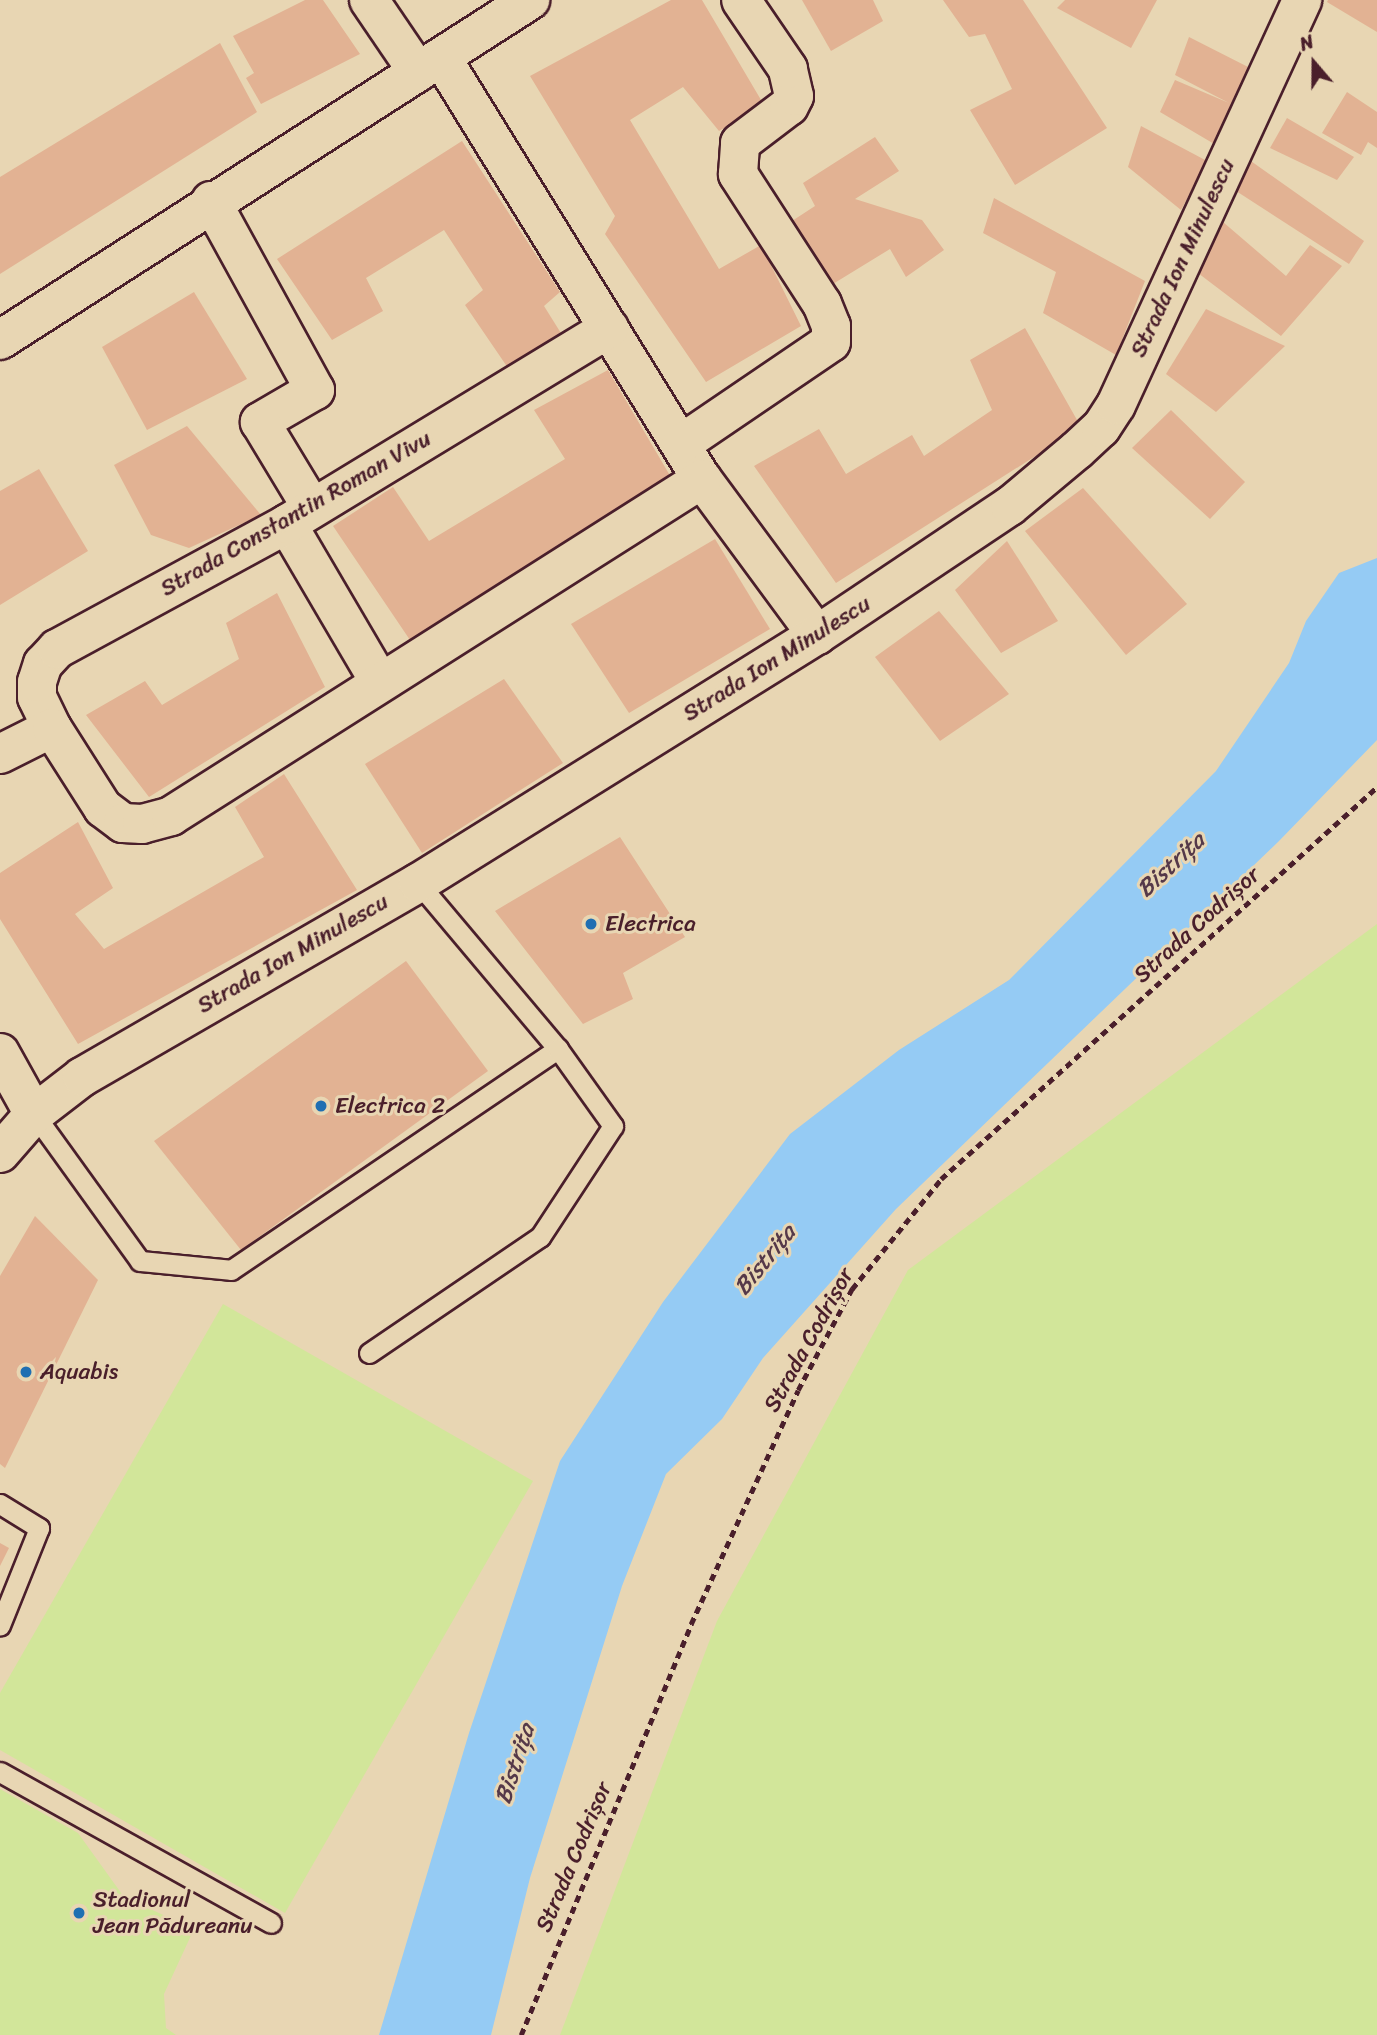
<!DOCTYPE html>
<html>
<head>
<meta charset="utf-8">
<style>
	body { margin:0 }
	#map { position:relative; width:1377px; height:2035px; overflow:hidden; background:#e8d6b3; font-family:Sriracha,sans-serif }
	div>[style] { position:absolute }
	.green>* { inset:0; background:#d2e69a }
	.water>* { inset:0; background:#95cbf4 }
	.building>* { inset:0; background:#e2b293 }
	.path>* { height:4.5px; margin-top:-2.25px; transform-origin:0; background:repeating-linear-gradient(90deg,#4a1f2b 0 7px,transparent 0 12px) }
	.roads { filter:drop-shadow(2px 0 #4a1f2b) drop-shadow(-2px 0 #4a1f2b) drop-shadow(0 2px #4a1f2b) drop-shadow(0 -2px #4a1f2b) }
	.service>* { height:19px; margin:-9.5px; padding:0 9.5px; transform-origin:9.5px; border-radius:9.5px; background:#e8d6b3 }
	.minor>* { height:38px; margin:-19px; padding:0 19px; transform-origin:19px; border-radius:19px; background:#e8d6b3 }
	.tertiary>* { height:38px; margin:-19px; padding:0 19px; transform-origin:19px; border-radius:19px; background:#e8d6b3 }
	.dots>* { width:19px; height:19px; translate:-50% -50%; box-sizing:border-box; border:4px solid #e8d6b3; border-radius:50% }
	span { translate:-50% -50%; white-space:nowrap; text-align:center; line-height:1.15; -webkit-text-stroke:6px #e8d6b3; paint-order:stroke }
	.street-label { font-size:23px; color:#4a1f2b }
	.poi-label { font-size:23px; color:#4a1f2b }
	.left { translate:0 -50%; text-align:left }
	.water-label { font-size:24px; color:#553949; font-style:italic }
	.north { position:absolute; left:1279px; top:28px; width:70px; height:70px; -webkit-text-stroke:5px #e8d6b3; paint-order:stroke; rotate:340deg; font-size:19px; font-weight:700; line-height:28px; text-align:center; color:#4a1f2b }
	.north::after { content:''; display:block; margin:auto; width:24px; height:32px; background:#4a1f2b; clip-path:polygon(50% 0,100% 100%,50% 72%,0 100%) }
</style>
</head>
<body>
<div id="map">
	<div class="green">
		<div style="clip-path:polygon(1377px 924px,1377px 2035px,560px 2035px,717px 1621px,908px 1270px)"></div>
		<div style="clip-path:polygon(223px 1304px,533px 1481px,285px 1913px,0 1750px,0 1693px)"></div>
		<div style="clip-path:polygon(0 1789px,78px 1833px,124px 1897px,194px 1929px,164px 1994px,166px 2028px,176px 2035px,0 2035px)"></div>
	</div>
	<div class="water">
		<div style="clip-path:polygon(1377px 558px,1377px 740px,1279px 841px,896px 1209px,763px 1358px,722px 1419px,666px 1474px,622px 1586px,530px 1878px,491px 2035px,379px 2035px,469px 1733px,560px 1461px,663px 1302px,790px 1134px,899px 1050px,1009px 980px,1216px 771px,1289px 663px,1306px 621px,1339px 573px)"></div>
	</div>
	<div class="building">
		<div style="clip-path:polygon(305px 0,323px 0,360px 54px,261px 104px,246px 78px,254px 73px,233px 36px)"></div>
		<div style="clip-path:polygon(671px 0,702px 0,764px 105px,719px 131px,683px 87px,630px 120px,719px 269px,761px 245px,801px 326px,706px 382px,605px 234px,615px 216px,530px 76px)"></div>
		<div style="clip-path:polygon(802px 0,873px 0,883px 21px,831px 51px)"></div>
		<div style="clip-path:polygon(943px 0,1023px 0,1107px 128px,1015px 185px,970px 110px,1012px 89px,985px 34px,969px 37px)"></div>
		<div style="clip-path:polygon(1065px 0,1157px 0,1131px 48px,1057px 8px)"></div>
		<div style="clip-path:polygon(1328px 0,1377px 0,1377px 32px,1327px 2px)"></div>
		<div style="clip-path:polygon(1189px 37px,1254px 70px,1221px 148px,1160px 112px,1175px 80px,1229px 103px,1175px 75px)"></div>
		<div style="clip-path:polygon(220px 43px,257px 112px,0 274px,0 177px)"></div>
		<div style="clip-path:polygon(1347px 92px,1377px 112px,1377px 148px,1368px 142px,1361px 155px,1322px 133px)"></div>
		<div style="clip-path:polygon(1287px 118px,1354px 157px,1337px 180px,1270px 148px)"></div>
		<div style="clip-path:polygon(1141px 126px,1207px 161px,1181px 210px,1128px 167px)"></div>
		<div style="clip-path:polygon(875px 137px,899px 171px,855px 199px,922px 220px,944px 250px,906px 277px,890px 249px,828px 287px,792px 221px,815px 206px,803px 183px)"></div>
		<div style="clip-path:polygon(462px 141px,560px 292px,544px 306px,564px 338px,508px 368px,465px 305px,483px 290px,444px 230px,366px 278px,383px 311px,332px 340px,277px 259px)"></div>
		<div style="clip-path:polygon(1248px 159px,1364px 241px,1349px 264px,1233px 189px)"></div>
		<div style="clip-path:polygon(994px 198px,1145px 281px,1116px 355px,1043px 313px,1056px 272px,983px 233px)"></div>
		<div style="clip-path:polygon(1223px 222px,1286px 276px,1310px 245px,1342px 266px,1281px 336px,1194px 270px)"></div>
		<div style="clip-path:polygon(194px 292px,247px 379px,147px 430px,102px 347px)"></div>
		<div style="clip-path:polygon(1206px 309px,1285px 346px,1216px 412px,1166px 374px)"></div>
		<div style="clip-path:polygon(1025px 328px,1081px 427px,836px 583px,754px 466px,819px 429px,846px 474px,912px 435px,924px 456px,992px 410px,970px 360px)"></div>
		<div style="clip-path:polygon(608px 370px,672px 479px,412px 643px,333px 526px,393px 487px,429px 541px,565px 459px,534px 410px)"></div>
		<div style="clip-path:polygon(1171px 410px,1245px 482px,1210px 519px,1132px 448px)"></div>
		<div style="clip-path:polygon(187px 426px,261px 515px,189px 548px,151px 535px,114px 465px)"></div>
		<div style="clip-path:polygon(39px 469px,88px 551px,0 605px,0 491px)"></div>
		<div style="clip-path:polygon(1083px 488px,1187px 604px,1126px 655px,1025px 531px)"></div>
		<div style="clip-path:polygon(715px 539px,770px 629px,629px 713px,571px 624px)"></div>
		<div style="clip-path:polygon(1007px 541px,1058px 621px,1001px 653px,955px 590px)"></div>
		<div style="clip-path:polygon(277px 593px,325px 687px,149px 797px,86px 715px,145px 681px,162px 705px,239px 659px,226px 623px)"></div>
		<div style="clip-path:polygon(939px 611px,1009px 694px,940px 741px,875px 657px)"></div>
		<div style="clip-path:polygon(504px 679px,563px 763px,422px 853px,365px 764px)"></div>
		<div style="clip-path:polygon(284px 774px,357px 890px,78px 1044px,0 919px,0 873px,78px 822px,113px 888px,75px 914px,104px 949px,264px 857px,235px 807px)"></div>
		<div style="clip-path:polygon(620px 837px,685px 937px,623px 973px,633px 999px,583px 1024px,495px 911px)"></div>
		<div style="clip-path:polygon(406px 961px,488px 1071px,241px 1250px,154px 1141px)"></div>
		<div style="clip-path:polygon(35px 1216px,98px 1280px,5px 1468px,0 1464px,0 1276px)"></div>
		<div style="clip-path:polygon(0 1543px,9px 1548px,0 1566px)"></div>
	</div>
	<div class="path">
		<div style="left:521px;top:2035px;width:445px;rotate:-67.5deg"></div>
		<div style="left:691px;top:1624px;width:257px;rotate:-65.4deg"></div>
		<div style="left:798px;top:1390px;width:115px;rotate:-61.9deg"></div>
		<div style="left:852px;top:1289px;width:141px;rotate:-51deg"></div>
		<div style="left:941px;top:1179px;width:586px;rotate:-41.96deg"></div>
	</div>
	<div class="roads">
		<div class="service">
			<div style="left:34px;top:1114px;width:181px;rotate:54.2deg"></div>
			<div style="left:140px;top:1261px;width:91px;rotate:5.6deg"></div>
			<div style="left:231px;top:1270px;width:395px;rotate:-34.1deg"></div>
			<div style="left:558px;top:1049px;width:217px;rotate:-130.1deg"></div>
			<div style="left:369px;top:1353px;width:207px;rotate:-34.2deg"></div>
			<div style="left:540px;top:1237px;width:133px;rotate:-56.7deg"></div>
			<div style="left:613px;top:1126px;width:95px;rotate:-125.5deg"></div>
			<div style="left:0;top:1504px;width:46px;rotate:31.6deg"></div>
			<div style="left:39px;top:1528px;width:105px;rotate:111.9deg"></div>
			<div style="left:0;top:1772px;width:310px;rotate:29.1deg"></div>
		</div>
		<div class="minor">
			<div style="left:369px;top:0;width:87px;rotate:55.8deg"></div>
			<div style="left:441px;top:57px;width:496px;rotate:58.3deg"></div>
			<div style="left:702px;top:479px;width:194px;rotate:53.6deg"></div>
			<div style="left:211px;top:201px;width:216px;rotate:61.2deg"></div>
			<div style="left:315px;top:390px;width:64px;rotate:149.8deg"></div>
			<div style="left:260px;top:422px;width:100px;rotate:58.8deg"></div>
			<div style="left:681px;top:444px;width:181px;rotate:-34.2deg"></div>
			<div style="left:831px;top:342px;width:16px;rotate:-90deg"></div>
			<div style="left:831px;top:326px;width:24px;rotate:-112deg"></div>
			<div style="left:822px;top:304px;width:155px;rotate:-122.9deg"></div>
			<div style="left:738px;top:174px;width:31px;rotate:-86deg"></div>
			<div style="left:740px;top:143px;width:61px;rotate:-37.1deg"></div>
			<div style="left:789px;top:106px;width:11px;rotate:-63deg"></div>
			<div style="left:794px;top:96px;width:28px;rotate:-103deg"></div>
			<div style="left:788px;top:69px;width:83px;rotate:-124.3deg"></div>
			<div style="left:287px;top:524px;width:182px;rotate:59.6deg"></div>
			<div style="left:52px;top:728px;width:34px;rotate:-116deg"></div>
			<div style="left:37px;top:697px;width:15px;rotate:-90deg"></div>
			<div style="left:37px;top:682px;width:19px;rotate:-72deg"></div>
			<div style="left:43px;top:664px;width:21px;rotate:-47deg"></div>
			<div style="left:57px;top:649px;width:262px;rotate:-28.5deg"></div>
			<div style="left:287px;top:524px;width:377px;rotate:-31.3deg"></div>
			<div style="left:0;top:754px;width:58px;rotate:-26.6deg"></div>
			<div style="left:52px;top:728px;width:95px;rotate:57.5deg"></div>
			<div style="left:103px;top:808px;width:25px;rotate:37deg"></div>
			<div style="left:123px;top:823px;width:19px;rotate:3deg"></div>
			<div style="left:142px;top:824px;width:30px;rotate:-15deg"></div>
			<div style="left:171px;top:816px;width:629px;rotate:-32.4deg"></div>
			<div style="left:0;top:1053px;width:70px;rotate:60.9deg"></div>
			<div style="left:0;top:1153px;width:52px;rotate:-48.9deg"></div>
			<div style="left:34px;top:1114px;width:61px;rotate:-37.6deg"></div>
			<div style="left:82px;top:1077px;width:388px;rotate:-30deg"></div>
			<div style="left:418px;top:883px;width:470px;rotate:-31.9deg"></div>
			<div style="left:817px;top:635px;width:232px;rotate:-33.8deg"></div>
			<div style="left:1010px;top:506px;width:87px;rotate:-39.9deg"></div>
			<div style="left:1077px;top:450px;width:33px;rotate:-43deg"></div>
			<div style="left:1101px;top:428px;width:27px;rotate:-57deg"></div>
			<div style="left:1116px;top:405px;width:446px;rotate:-65.3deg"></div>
		</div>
		<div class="tertiary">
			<div style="left:0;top:340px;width:630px;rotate:-32.68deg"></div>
		</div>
	</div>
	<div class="dots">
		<div style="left:591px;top:924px;background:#1f6fb2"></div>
		<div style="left:321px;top:1106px;background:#1f6fb2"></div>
		<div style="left:26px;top:1372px;background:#1f6fb2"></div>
		<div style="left:79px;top:1913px;background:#1f6fb2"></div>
	</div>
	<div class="street-label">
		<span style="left:1183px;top:258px;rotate:-65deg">Strada Ion Minulescu</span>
		<span style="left:296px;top:514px;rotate:-30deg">Strada Constantin Roman Vivu</span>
		<span style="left:777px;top:659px;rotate:-32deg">Strada Ion Minulescu</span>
		<span style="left:1197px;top:925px;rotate:-42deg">Strada Codrișor</span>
		<span style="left:293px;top:954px;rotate:-30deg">Strada Ion Minulescu</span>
		<span style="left:809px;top:1340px;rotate:-61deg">Strada Codrișor</span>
		<span style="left:574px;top:1857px;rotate:-67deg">Strada Codrișor</span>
	</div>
	<div class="poi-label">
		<span class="left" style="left:605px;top:924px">Electrica</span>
		<span class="left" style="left:335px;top:1106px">Electrica 2</span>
		<span class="left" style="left:40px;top:1372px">Aquabis</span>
		<span class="left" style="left:93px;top:1913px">Stadionul<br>Jean Pădureanu</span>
	</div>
	<div class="water-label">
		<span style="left:1171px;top:865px;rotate:-43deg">Bistrița</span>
		<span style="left:765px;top:1260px;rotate:-51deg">Bistrița</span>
		<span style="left:515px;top:1764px;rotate:-72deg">Bistrița</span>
	</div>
	<div class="north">N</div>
</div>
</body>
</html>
